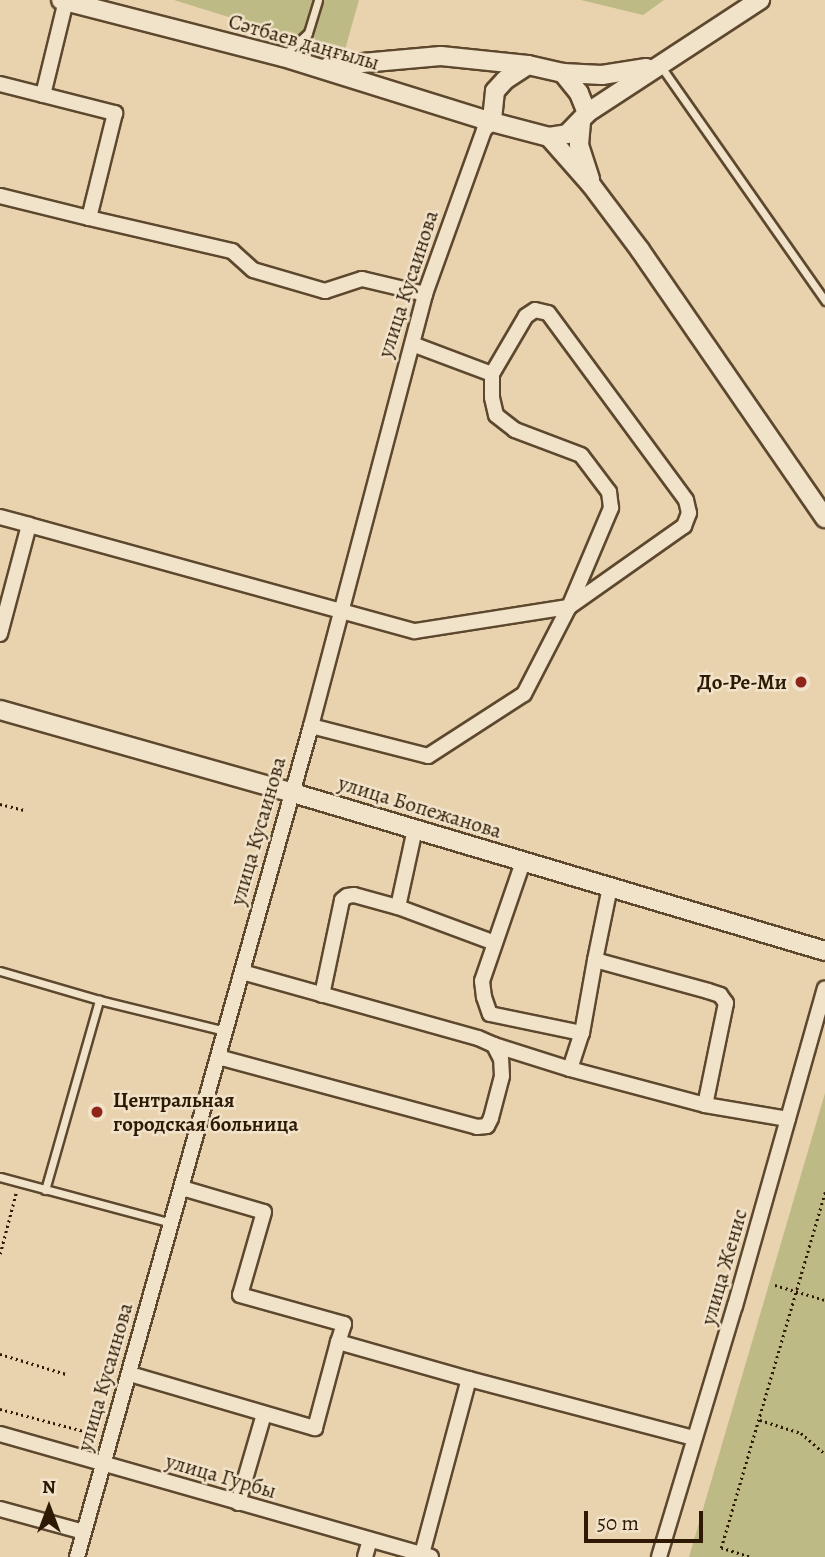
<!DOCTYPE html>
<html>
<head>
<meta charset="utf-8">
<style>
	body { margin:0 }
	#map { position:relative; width:825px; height:1557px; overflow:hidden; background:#e9d2ae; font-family:Alegreya,serif }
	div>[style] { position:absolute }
	.green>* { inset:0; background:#beba85 }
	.path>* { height:2.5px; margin-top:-1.25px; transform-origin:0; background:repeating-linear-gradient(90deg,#2e1a04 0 2px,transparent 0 5.5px) }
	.roads { filter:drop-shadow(2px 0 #5d482e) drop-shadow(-2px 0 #5d482e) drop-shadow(0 2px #5d482e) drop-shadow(0 -2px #5d482e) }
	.service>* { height:7px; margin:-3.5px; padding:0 3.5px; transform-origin:3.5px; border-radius:3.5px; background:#f1e2ca }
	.minor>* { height:14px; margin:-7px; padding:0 7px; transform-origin:7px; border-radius:7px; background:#f1e2ca }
	.tertiary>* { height:18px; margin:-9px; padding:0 9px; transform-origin:9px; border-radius:9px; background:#f1e2ca }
	.dots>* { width:19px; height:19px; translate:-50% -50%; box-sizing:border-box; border:4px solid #f1e2ca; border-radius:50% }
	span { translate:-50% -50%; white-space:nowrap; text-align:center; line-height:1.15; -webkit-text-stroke:5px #f1e2ca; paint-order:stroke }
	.street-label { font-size:21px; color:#2e1a04 }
	.poi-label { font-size:21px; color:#2e1a04; font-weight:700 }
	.right { translate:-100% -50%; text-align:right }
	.left { translate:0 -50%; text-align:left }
	.north { position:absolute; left:14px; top:1473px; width:70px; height:70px; -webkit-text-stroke:5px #f1e2ca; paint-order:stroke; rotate:0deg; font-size:19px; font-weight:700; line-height:28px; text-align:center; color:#2e1a04 }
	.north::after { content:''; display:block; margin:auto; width:24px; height:32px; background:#2e1a04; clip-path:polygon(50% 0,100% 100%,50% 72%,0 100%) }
	.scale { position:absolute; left:584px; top:1511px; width:119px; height:32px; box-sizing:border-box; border:4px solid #2e1a04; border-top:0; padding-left:9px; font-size:21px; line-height:24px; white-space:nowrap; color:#2e1a04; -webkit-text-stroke:5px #f1e2ca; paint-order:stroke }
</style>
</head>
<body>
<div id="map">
	<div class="green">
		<div style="clip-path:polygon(174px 0,359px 0,344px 53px)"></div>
		<div style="clip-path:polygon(581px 0,664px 0,643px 15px)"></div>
		<div style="clip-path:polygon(825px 1093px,825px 1557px,689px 1557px)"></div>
	</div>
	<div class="path">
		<div style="left:0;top:804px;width:25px;rotate:14deg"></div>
		<div style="left:0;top:1254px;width:63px;rotate:-75.3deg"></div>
		<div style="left:775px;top:1285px;width:52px;rotate:16.7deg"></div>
		<div style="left:0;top:1354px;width:69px;rotate:16.9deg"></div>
		<div style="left:0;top:1409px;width:98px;rotate:14.7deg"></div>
		<div style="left:760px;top:1420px;width:43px;rotate:17.6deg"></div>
		<div style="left:801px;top:1433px;width:32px;rotate:41deg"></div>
		<div style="left:749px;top:1557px;width:29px;rotate:-162deg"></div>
		<div style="left:721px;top:1548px;width:371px;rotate:-73.7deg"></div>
	</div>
	<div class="roads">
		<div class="service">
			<div style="left:283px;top:56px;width:34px;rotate:-43deg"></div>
			<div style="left:308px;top:33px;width:34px;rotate:-73deg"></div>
			<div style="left:660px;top:65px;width:288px;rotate:55deg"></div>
			<div style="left:0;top:971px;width:103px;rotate:16.3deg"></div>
			<div style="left:99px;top:1000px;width:130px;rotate:13.8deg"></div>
			<div style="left:0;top:1177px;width:178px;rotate:15deg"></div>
			<div style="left:45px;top:1190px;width:198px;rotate:-74.1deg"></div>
		</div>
		<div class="minor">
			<div style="left:0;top:84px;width:119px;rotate:14.2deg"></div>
			<div style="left:115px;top:113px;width:108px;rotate:103.9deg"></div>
			<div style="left:89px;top:218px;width:92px;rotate:-166.1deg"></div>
			<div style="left:43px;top:95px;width:97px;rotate:-76.3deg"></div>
			<div style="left:89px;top:218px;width:147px;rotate:13deg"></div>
			<div style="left:232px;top:251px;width:28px;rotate:42deg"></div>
			<div style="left:253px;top:270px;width:75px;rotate:16.3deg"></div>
			<div style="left:325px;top:291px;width:39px;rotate:-18deg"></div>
			<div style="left:362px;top:279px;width:65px;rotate:13.4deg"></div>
			<div style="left:0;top:517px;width:30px;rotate:15deg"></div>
			<div style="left:0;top:634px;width:113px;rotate:-75.1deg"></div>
			<div style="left:29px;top:525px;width:400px;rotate:15.4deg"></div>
			<div style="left:415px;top:631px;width:156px;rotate:-8.9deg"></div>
			<div style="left:569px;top:607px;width:108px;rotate:-67deg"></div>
			<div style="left:611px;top:508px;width:16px;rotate:-97deg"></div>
			<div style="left:609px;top:492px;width:46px;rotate:-127.1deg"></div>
			<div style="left:581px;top:455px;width:71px;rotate:-159.3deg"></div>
			<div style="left:515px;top:430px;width:24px;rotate:-142deg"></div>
			<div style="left:496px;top:415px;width:18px;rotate:-103deg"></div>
			<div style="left:492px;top:397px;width:23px;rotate:-90deg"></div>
			<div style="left:311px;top:726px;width:121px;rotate:14.4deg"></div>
			<div style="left:428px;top:756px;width:114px;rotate:-32.9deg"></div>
			<div style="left:524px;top:694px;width:98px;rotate:-62.7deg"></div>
			<div style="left:569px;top:607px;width:141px;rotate:-35.2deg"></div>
			<div style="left:684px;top:526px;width:14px;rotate:-69deg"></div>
			<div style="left:689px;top:513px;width:13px;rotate:-103deg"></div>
			<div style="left:686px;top:500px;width:232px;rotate:-126.4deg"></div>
			<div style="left:548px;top:313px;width:13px;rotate:-167deg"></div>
			<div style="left:535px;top:310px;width:11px;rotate:146deg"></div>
			<div style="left:526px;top:316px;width:67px;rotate:120.4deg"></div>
			<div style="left:492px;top:374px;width:85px;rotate:-159.4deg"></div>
			<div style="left:523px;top:862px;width:126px;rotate:109deg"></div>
			<div style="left:482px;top:981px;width:16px;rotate:83deg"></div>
			<div style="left:484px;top:997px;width:18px;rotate:71deg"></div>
			<div style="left:490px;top:1014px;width:94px;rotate:11.7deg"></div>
			<div style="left:610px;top:887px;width:75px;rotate:101.6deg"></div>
			<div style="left:595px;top:960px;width:117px;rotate:15.3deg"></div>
			<div style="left:708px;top:991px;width:13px;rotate:18deg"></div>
			<div style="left:720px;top:995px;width:10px;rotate:53deg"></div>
			<div style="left:726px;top:1003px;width:104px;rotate:101.6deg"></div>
			<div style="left:705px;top:1105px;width:84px;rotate:9.6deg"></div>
			<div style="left:398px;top:907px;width:80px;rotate:-77.7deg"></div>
			<div style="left:322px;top:995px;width:97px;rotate:-78.1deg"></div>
			<div style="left:342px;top:900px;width:6px;rotate:-39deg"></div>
			<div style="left:347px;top:896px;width:7px;rotate:-8deg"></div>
			<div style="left:354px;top:895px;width:46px;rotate:15.3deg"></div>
			<div style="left:398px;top:907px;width:103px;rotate:20.4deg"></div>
			<div style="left:494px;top:1045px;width:80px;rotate:17.5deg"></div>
			<div style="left:570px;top:1069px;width:38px;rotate:-72deg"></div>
			<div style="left:582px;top:1033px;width:74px;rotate:-79.9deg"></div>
			<div style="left:218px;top:1057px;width:268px;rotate:15.1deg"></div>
			<div style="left:477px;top:1127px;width:10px;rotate:-6deg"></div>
			<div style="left:487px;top:1126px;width:9px;rotate:-63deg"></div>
			<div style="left:491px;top:1118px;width:43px;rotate:-75.3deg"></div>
			<div style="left:502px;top:1076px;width:17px;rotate:-93deg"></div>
			<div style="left:501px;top:1059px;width:16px;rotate:-117deg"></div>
			<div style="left:494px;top:1045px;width:17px;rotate:-156deg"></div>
			<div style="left:478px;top:1038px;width:245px;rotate:-164.4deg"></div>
			<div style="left:570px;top:1069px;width:140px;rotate:14.9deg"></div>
			<div style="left:182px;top:1188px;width:85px;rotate:16.3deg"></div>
			<div style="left:264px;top:1212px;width:86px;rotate:106.1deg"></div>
			<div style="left:240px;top:1295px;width:108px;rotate:15.6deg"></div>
			<div style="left:344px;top:1324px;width:19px;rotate:108deg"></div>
			<div style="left:338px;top:1342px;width:136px;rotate:15.8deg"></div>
			<div style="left:130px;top:1374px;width:193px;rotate:16.3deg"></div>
			<div style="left:315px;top:1428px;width:89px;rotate:-75deg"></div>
			<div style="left:0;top:1434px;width:448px;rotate:15.9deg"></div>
			<div style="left:238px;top:1503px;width:93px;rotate:-73.7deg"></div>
			<div style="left:0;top:1509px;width:87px;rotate:15.3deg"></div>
			<div style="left:422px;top:1554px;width:181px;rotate:-75deg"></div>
			<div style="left:469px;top:1379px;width:233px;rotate:14.7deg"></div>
			<div style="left:77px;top:1557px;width:863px;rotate:-74.27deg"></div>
			<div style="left:311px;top:726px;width:447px;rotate:-75.2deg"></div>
			<div style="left:425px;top:294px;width:174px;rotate:-70.2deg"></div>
			<div style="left:484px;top:130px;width:11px;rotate:-45deg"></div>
			<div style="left:365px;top:1557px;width:18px;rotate:-74deg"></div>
			<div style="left:659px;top:1557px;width:262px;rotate:-73.2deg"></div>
			<div style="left:735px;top:1306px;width:330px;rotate:-74.2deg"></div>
		</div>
		<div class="tertiary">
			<div style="left:61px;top:0;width:229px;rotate:14.4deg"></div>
			<div style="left:283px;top:57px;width:219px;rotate:17.3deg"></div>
			<div style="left:329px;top:66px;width:112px;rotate:-5.1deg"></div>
			<div style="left:441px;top:56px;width:87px;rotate:5.9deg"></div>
			<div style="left:563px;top:73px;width:39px;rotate:3deg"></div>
			<div style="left:602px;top:75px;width:45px;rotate:-9deg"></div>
			<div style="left:587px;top:113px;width:207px;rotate:-33.2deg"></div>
			<div style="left:581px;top:122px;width:23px;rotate:95deg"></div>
			<div style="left:579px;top:145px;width:36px;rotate:72deg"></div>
			<div style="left:549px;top:137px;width:18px;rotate:-9deg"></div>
			<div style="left:567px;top:134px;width:29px;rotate:-46deg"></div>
			<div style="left:587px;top:113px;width:22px;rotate:-112deg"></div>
			<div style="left:579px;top:93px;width:26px;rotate:-129deg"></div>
			<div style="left:563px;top:73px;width:36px;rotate:-167deg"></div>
			<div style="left:528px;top:65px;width:27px;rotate:147deg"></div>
			<div style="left:505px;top:80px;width:15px;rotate:132deg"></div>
			<div style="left:495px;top:91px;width:31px;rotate:96deg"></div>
			<div style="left:492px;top:122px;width:59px;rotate:14.7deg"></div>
			<div style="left:549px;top:137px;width:65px;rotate:48.7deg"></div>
			<div style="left:592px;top:186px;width:80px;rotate:53.1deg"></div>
			<div style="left:640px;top:250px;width:326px;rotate:55.4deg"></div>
			<div style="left:0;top:710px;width:305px;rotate:15.8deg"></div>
			<div style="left:293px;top:793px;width:555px;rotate:16.54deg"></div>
		</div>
	</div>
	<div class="dots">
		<div style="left:801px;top:682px;background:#8f2418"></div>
		<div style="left:97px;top:1112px;background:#8f2418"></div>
	</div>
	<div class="street-label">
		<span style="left:304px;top:42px;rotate:16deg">Сәтбаев даңғылы</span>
		<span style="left:408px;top:284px;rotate:-72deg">улица Кусаинова</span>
		<span style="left:420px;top:807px;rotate:17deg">улица Бопежанова</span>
		<span style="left:258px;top:831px;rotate:-74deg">улица Кусаинова</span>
		<span style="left:724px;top:1267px;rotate:-74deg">улица Женис</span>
		<span style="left:105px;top:1377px;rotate:-74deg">улица Кусаинова</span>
		<span style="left:221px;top:1476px;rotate:16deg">улица Гурбы</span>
	</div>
	<div class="poi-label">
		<span class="right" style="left:787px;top:682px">До-Ре-Ми</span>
		<span class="left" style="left:113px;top:1112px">Центральная<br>городская больница</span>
	</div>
	<div class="north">N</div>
	<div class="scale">50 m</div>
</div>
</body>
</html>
